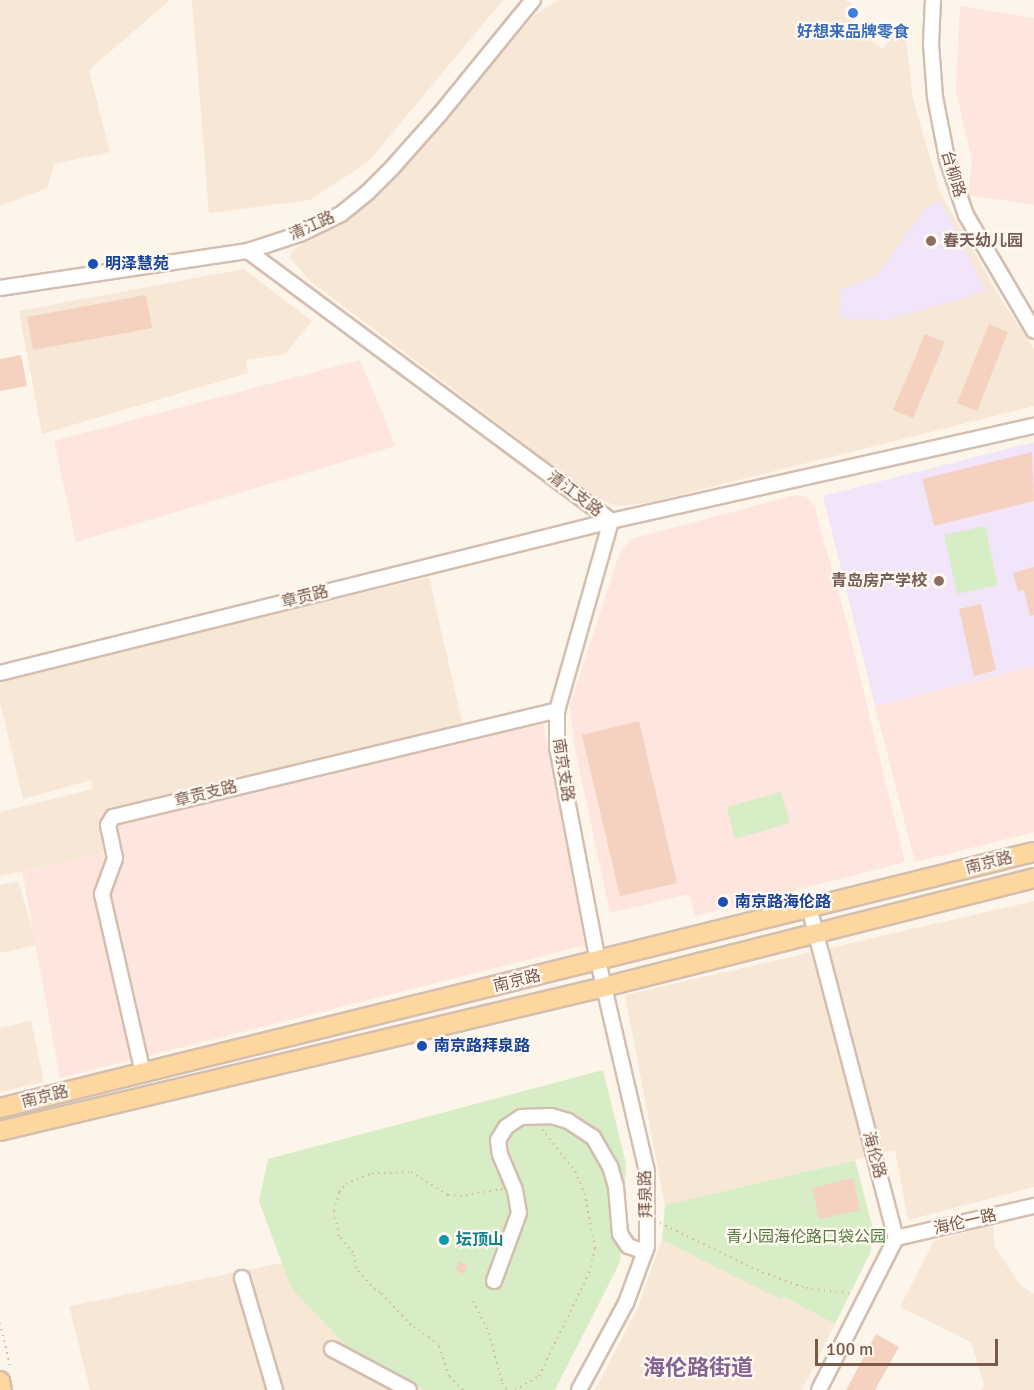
<!DOCTYPE html>
<html>
<head>
<meta charset="utf-8">
<style>
	body { margin:0 }
	#map { position:relative; width:1034px; height:1390px; overflow:hidden; background:#fdf5e9; font-family:Signika,"Noto Sans SC",sans-serif }
	div>[style] { position:absolute }
	.residential>* { inset:0; background:#f6e7d7 }
	.commercial>* { inset:0; background:#fee5dd }
	.education>* { inset:0; background:#f2e5fa }
	.green>* { inset:0; background:#d7edc6 }
	.building>* { inset:0; background:#f4d2bf }
	.path>* { height:2px; margin-top:-1px; transform-origin:0; background:repeating-linear-gradient(90deg,#dab5a1 0 1.5px,transparent 0 6px) }
	.roads { filter:drop-shadow(2px 0 #d3beb0) drop-shadow(-2px 0 #d3beb0) drop-shadow(0 2px #d3beb0) drop-shadow(0 -2px #d3beb0) }
	.minor>* { height:14px; margin:-7px; padding:0 7px; transform-origin:7px; border-radius:7px; background:#fff }
	.major>* { height:18px; margin:-9px; padding:0 9px; transform-origin:9px; border-radius:9px; background:#fed79f }
	.dots>* { width:16px; height:16px; translate:-50% -50%; box-sizing:border-box; border:3px solid #fff9f1; border-radius:50% }
	span { translate:-50% -50%; white-space:nowrap; text-align:center; line-height:1.15; -webkit-text-stroke:4.5px #fff9f1; paint-order:stroke }
	.shop-label { font-size:16px; color:#366cbe; font-weight:700 }
	.street-label { font-size:16px; color:#7a5a4a }
	.education-label { font-size:16px; color:#785e54; font-weight:700 }
	.left { translate:0 -50%; text-align:left }
	.right { translate:-100% -50%; text-align:right }
	.transit-label { font-size:16px; color:#164399; font-weight:700 }
	.park-label { font-size:16px; color:#527a3f }
	.culture-label { font-size:16px; color:#0d838f; font-weight:700 }
	.district-label { font-size:22px; color:#836396; font-weight:700 }
	.scale { position:absolute; left:815px; top:1339px; width:183px; height:27px; box-sizing:border-box; border:3px solid #7a5a4a; border-top:0; padding-left:8px; font-size:18px; line-height:21px; white-space:nowrap; color:#7a5a4a; -webkit-text-stroke:4px #fff9f1; paint-order:stroke }
</style>
</head>
<body>
<div id="map">
	<div class="residential">
		<div style="clip-path:polygon(0 0,170px 0,89px 70px,110px 152px,54px 164px,47px 188px,0 206px)"></div>
		<div style="clip-path:polygon(192px 0,503px 0,368px 162px,310px 200px,209px 213px)"></div>
		<div style="clip-path:polygon(558px 0,845px 0,861px 10px,850px 27px,883px 49px,894px 32px,906px 40px,913px 99px,940px 192px,1002px 301px,1034px 349px,1034px 406px,647px 503px,616px 506px,594px 496px,309px 280px,290px 258px,293px 250px,349px 215px,384px 190px,535px 15px)"></div>
		<div style="clip-path:polygon(244px 269px,312px 321px,285px 354px,246px 360px,248px 373px,42px 434px,19px 311px)"></div>
		<div style="clip-path:polygon(429px 577px,463px 726px,97px 813px,103px 854px,0 876px,0 812px,93px 789px,91px 780px,23px 799px,0 702px,0 680px)"></div>
		<div style="clip-path:polygon(18px 881px,37px 945px,0 953px,0 885px)"></div>
		<div style="clip-path:polygon(1034px 901px,1034px 1187px,908px 1220px,895px 1150px,665px 1205px,625px 995px)"></div>
		<div style="clip-path:polygon(31px 1021px,44px 1082px,0 1092px,0 1028px)"></div>
		<div style="clip-path:polygon(994px 1224px,994px 1246px,1021px 1286px,1034px 1294px,1034px 1390px,981px 1390px,984px 1384px,971px 1342px,900px 1307px,934px 1241px)"></div>
		<div style="clip-path:polygon(662px 1240px,780px 1298px,782px 1295px,835px 1324px,802px 1390px,595px 1390px,637px 1309px)"></div>
		<div style="clip-path:polygon(282px 1263px,291px 1288px,352px 1352px,425px 1390px,90px 1390px,69px 1306px)"></div>
	</div>
	<div class="commercial">
		<div style="clip-path:polygon(960px 6px,1034px 18px,1034px 205px,968px 195px,972px 160px,956px 92px)"></div>
		<div style="clip-path:polygon(360px 360px,396px 446px,76px 542px,54px 441px)"></div>
		<div style="clip-path:polygon(796px 495px,807px 497px,814px 505px,848px 627px,905px 862px,695px 916px,689px 894px,610px 913px,574px 744px,570px 706px,620px 552px,631px 539px)"></div>
		<div style="clip-path:polygon(1034px 666px,1034px 832px,915px 862px,875px 706px)"></div>
		<div style="clip-path:polygon(540px 708px,586px 945px,60px 1078px,22px 871px,103px 854px,97px 813px)"></div>
	</div>
	<div class="education">
		<div style="clip-path:polygon(940px 200px,986px 291px,888px 320px,841px 319px,839px 290px,877px 275px,926px 207px)"></div>
		<div style="clip-path:polygon(1034px 442px,1034px 666px,875px 706px,823px 496px)"></div>
	</div>
	<div class="green">
		<div style="clip-path:polygon(985px 526px,998px 585px,957px 594px,944px 535px)"></div>
		<div style="clip-path:polygon(781px 792px,790px 823px,735px 839px,727px 807px)"></div>
		<div style="clip-path:polygon(603px 1070px,626px 1164px,620px 1262px,555px 1390px,425px 1390px,352px 1352px,291px 1288px,259px 1201px,268px 1159px)"></div>
		<div style="clip-path:polygon(855px 1160px,873px 1229px,871px 1251px,835px 1324px,783px 1296px,780px 1299px,662px 1240px,665px 1205px)"></div>
	</div>
	<div class="building">
		<div style="clip-path:polygon(146px 295px,152px 328px,33px 350px,27px 317px)"></div>
		<div style="clip-path:polygon(989px 324px,1008px 332px,977px 411px,957px 403px)"></div>
		<div style="clip-path:polygon(925px 334px,945px 342px,913px 418px,893px 410px)"></div>
		<div style="clip-path:polygon(21px 355px,27px 386px,0 391px,0 359px)"></div>
		<div style="clip-path:polygon(1032px 452px,1034px 501px,934px 526px,922px 479px)"></div>
		<div style="clip-path:polygon(1034px 567px,1034px 615px,1030px 616px,1024px 590px,1018px 591px,1013px 573px)"></div>
		<div style="clip-path:polygon(981px 604px,996px 670px,974px 676px,959px 609px)"></div>
		<div style="clip-path:polygon(639px 721px,677px 883px,620px 896px,582px 735px)"></div>
		<div style="clip-path:polygon(853px 1178px,860px 1210px,819px 1219px,812px 1188px)"></div>
		<div style="clip-path:polygon(460px 1261px,468px 1266px,463px 1274px,455px 1270px)"></div>
		<div style="clip-path:polygon(876px 1334px,899px 1347px,875px 1390px,846px 1390px)"></div>
	</div>
	<div class="path">
		<div style="left:660px;top:1223px;width:108px;rotate:25.9deg"></div>
		<div style="left:757px;top:1270px;width:52px;rotate:20.2deg"></div>
		<div style="left:806px;top:1288px;width:47px;rotate:7.3deg"></div>
		<div style="left:473px;top:1301px;width:36px;rotate:63deg"></div>
		<div style="left:489px;top:1333px;width:52px;rotate:75.4deg"></div>
		<div style="left:502px;top:1383px;width:9px;rotate:54deg"></div>
		<div style="left:0;top:1323px;width:48px;rotate:76.8deg"></div>
		<div style="left:463px;top:1390px;width:20px;rotate:-135deg"></div>
		<div style="left:449px;top:1376px;width:33px;rotate:-108deg"></div>
		<div style="left:439px;top:1345px;width:34px;rotate:-144deg"></div>
		<div style="left:411px;top:1325px;width:45px;rotate:-133.2deg"></div>
		<div style="left:380px;top:1292px;width:5px;rotate:-158deg"></div>
		<div style="left:375px;top:1290px;width:29px;rotate:-131deg"></div>
		<div style="left:356px;top:1268px;width:15px;rotate:-101deg"></div>
		<div style="left:353px;top:1253px;width:22px;rotate:-129deg"></div>
		<div style="left:339px;top:1236px;width:25px;rotate:-101deg"></div>
		<div style="left:334px;top:1211px;width:20px;rotate:-75deg"></div>
		<div style="left:339px;top:1192px;width:11px;rotate:-49deg"></div>
		<div style="left:346px;top:1184px;width:28px;rotate:-23deg"></div>
		<div style="left:372px;top:1173px;width:39px;rotate:-1deg"></div>
		<div style="left:411px;top:1172px;width:44px;rotate:31.9deg"></div>
		<div style="left:448px;top:1195px;width:12px;rotate:5deg"></div>
		<div style="left:460px;top:1196px;width:43px;rotate:-9.5deg"></div>
		<div style="left:515px;top:1390px;width:28px;rotate:-30deg"></div>
		<div style="left:539px;top:1376px;width:114px;rotate:-64.1deg"></div>
		<div style="left:589px;top:1273px;width:26px;rotate:-77deg"></div>
		<div style="left:595px;top:1248px;width:54px;rotate:-100.7deg"></div>
		<div style="left:585px;top:1195px;width:24px;rotate:-112deg"></div>
		<div style="left:576px;top:1173px;width:56px;rotate:-127.7deg"></div>
	</div>
	<div class="roads">
		<div class="minor">
			<div style="left:933px;top:0;width:44px;rotate:92.6deg"></div>
			<div style="left:931px;top:44px;width:53px;rotate:85.7deg"></div>
			<div style="left:935px;top:97px;width:63px;rotate:79deg"></div>
			<div style="left:947px;top:159px;width:59px;rotate:71.3deg"></div>
			<div style="left:966px;top:215px;width:134px;rotate:59.6deg"></div>
			<div style="left:248px;top:251px;width:452px;rotate:36.6deg"></div>
			<div style="left:611px;top:521px;width:434px;rotate:-12.7deg"></div>
			<div style="left:0;top:288px;width:251px;rotate:-8.5deg"></div>
			<div style="left:248px;top:251px;width:55px;rotate:-18.1deg"></div>
			<div style="left:300px;top:234px;width:46px;rotate:-26deg"></div>
			<div style="left:341px;top:214px;width:33px;rotate:-39deg"></div>
			<div style="left:367px;top:193px;width:35px;rotate:-45deg"></div>
			<div style="left:392px;top:168px;width:72px;rotate:-48.4deg"></div>
			<div style="left:440px;top:114px;width:147px;rotate:-50.8deg"></div>
			<div style="left:0;top:673px;width:630px;rotate:-13.97deg"></div>
			<div style="left:611px;top:521px;width:197px;rotate:105.9deg"></div>
			<div style="left:557px;top:710px;width:37px;rotate:90deg"></div>
			<div style="left:557px;top:747px;width:218px;rotate:79.2deg"></div>
			<div style="left:598px;top:961px;width:217px;rotate:76.9deg"></div>
			<div style="left:647px;top:1172px;width:74px;rotate:90deg"></div>
			<div style="left:647px;top:1246px;width:61px;rotate:110.2deg"></div>
			<div style="left:626px;top:1303px;width:99px;rotate:118.4deg"></div>
			<div style="left:809px;top:907px;width:342px;rotate:75.3deg"></div>
			<div style="left:896px;top:1238px;width:170px;rotate:116.9deg"></div>
			<div style="left:143px;top:1073px;width:184px;rotate:-102.9deg"></div>
			<div style="left:102px;top:894px;width:38px;rotate:-70deg"></div>
			<div style="left:115px;top:858px;width:34px;rotate:-102deg"></div>
			<div style="left:108px;top:825px;width:9px;rotate:-58deg"></div>
			<div style="left:113px;top:817px;width:457px;rotate:-13.5deg"></div>
			<div style="left:896px;top:1238px;width:142px;rotate:-13.1deg"></div>
			<div style="left:242px;top:1278px;width:117px;rotate:73.6deg"></div>
			<div style="left:494px;top:1281px;width:72px;rotate:-69.8deg"></div>
			<div style="left:519px;top:1213px;width:23px;rotate:-100deg"></div>
			<div style="left:515px;top:1190px;width:38px;rotate:-113deg"></div>
			<div style="left:500px;top:1155px;width:15px;rotate:-98deg"></div>
			<div style="left:498px;top:1140px;width:15px;rotate:-58deg"></div>
			<div style="left:506px;top:1127px;width:18px;rotate:-34deg"></div>
			<div style="left:521px;top:1117px;width:30px;rotate:-2deg"></div>
			<div style="left:551px;top:1116px;width:18px;rotate:16deg"></div>
			<div style="left:568px;top:1121px;width:30px;rotate:33deg"></div>
			<div style="left:593px;top:1137px;width:34px;rotate:60deg"></div>
			<div style="left:610px;top:1166px;width:22px;rotate:74deg"></div>
			<div style="left:616px;top:1187px;width:47px;rotate:85.1deg"></div>
			<div style="left:620px;top:1234px;width:14px;rotate:56deg"></div>
			<div style="left:628px;top:1246px;width:18px;rotate:19deg"></div>
			<div style="left:332px;top:1349px;width:87px;rotate:28deg"></div>
		</div>
		<div class="major">
			<div style="left:0;top:1108px;width:1065px;rotate:-13.91deg"></div>
			<div style="left:0;top:1131px;width:621px;rotate:-13.41deg"></div>
			<div style="left:604px;top:987px;width:444px;rotate:-14.2deg"></div>
			<div style="left:0;top:1381px;width:9px;rotate:77deg"></div>
		</div>
	</div>
	<div class="dots">
		<div style="left:853px;top:13px;background:#3f7fe0"></div>
		<div style="left:931px;top:241px;background:#8d6e63"></div>
		<div style="left:93px;top:264px;background:#1a4fb4"></div>
		<div style="left:939px;top:581px;background:#8d6e63"></div>
		<div style="left:723px;top:902px;background:#1a4fb4"></div>
		<div style="left:422px;top:1046px;background:#1a4fb4"></div>
		<div style="left:444px;top:1240px;background:#0f9aa8"></div>
	</div>
	<div class="shop-label">
		<span style="left:853px;top:32px">好想来品牌零食</span>
	</div>
	<div class="street-label">
		<span style="left:953px;top:174px;rotate:73deg">台柳路</span>
		<span style="left:312px;top:226px;rotate:-24deg">清江路</span>
		<span style="left:575px;top:494px;rotate:37deg">清江支路</span>
		<span style="left:305px;top:597px;rotate:-14deg">章贡路</span>
		<span style="left:563px;top:770px;rotate:81deg">南京支路</span>
		<span style="left:206px;top:794px;rotate:-14deg">章贡支路</span>
		<span style="left:989px;top:863px;rotate:-14deg">南京路</span>
		<span style="left:517px;top:981px;rotate:-14deg">南京路</span>
		<span style="left:45px;top:1097px;rotate:-14deg">南京路</span>
		<span style="left:874px;top:1155px;rotate:75deg">海伦路</span>
		<span style="left:646px;top:1194px;rotate:-92deg">拜泉路</span>
		<span style="left:965px;top:1222px;rotate:-13deg">海伦一路</span>
	</div>
	<div class="education-label">
		<span class="left" style="left:943px;top:241px">春天幼儿园</span>
		<span class="right" style="left:927px;top:581px">青岛房产学校</span>
	</div>
	<div class="transit-label">
		<span class="left" style="left:105px;top:264px">明泽慧苑</span>
		<span class="left" style="left:735px;top:902px">南京路海伦路</span>
		<span class="left" style="left:434px;top:1046px">南京路拜泉路</span>
	</div>
	<div class="park-label">
		<span style="left:806px;top:1237px">青小园海伦路口袋公园</span>
	</div>
	<div class="culture-label">
		<span class="left" style="left:456px;top:1240px">坛顶山</span>
	</div>
	<div class="district-label">
		<span style="left:698px;top:1368px">海伦路街道</span>
	</div>
	<div class="scale">100 m</div>
</div>
</body>
</html>
